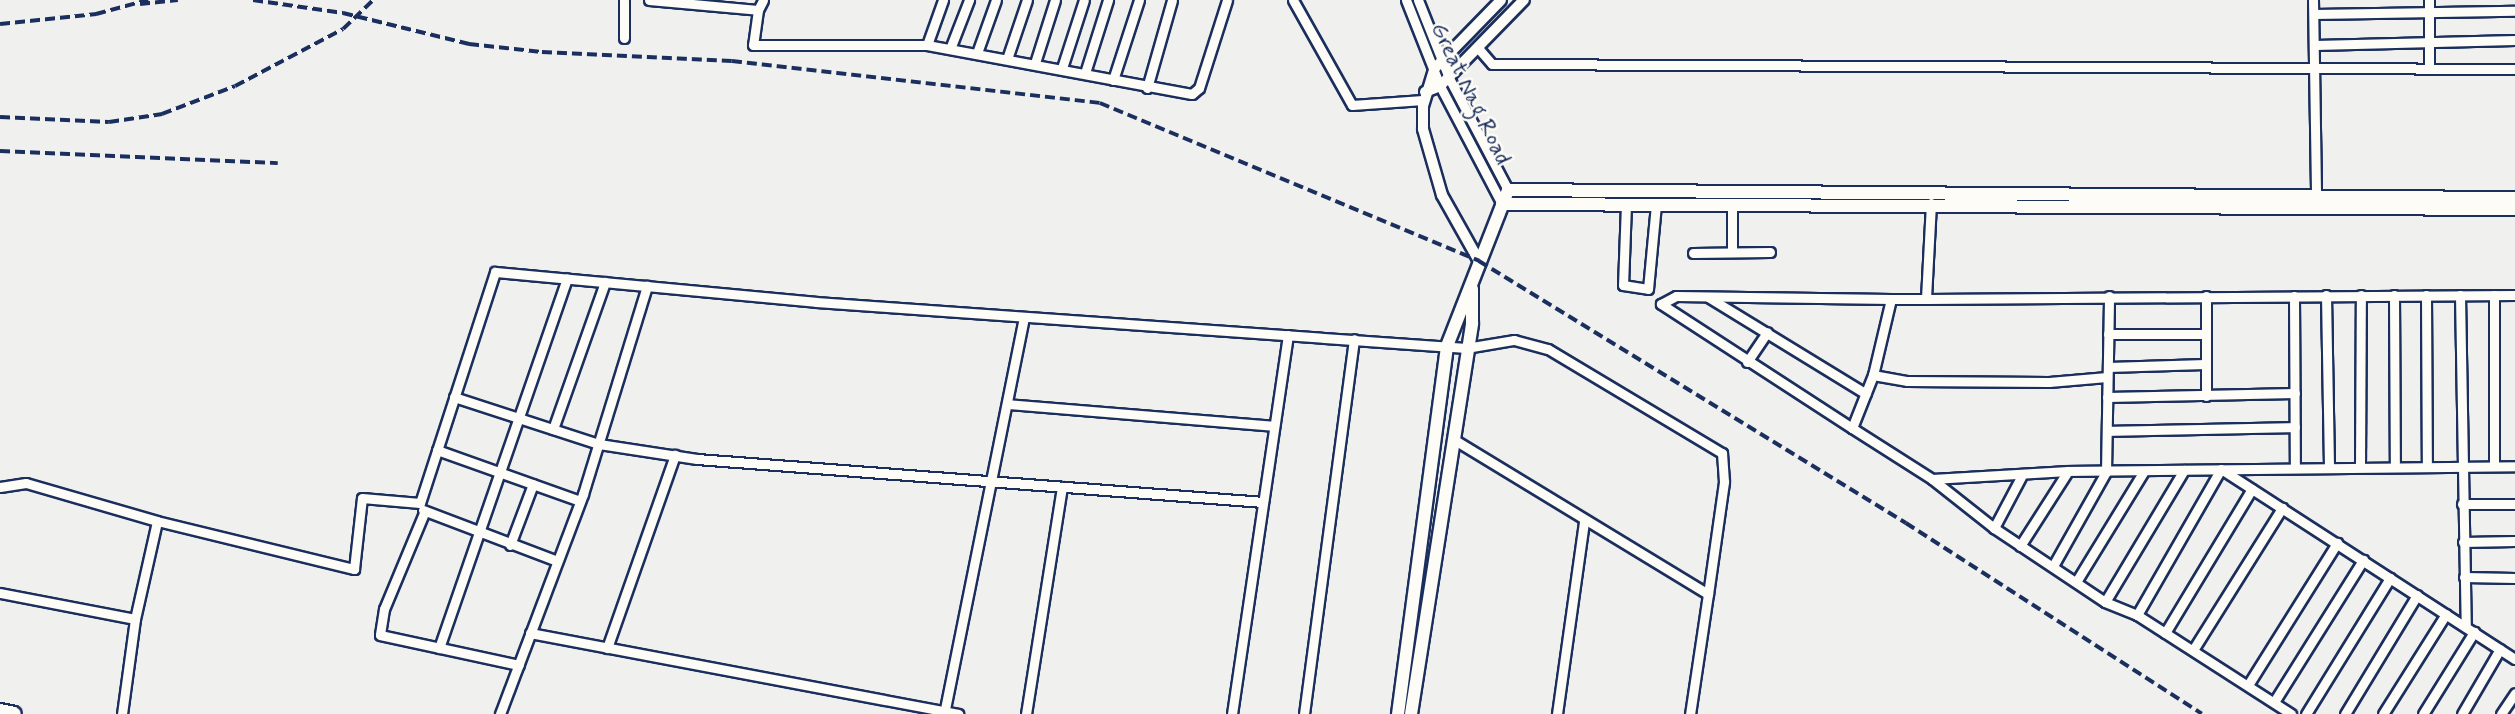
<!DOCTYPE html>
<html>
<head>
<meta charset="utf-8">
<style>
	body { margin:0 }
	#map { position:relative; width:2515px; height:714px; overflow:hidden; background:#f0f0ee; font-family:Mynerve,sans-serif }
	div>[style] { position:absolute }
	.roads { filter:drop-shadow(2px 0 #1b2f5e) drop-shadow(-2px 0 #1b2f5e) drop-shadow(0 2px #1b2f5e) drop-shadow(0 -2px #1b2f5e) }
	.minor>* { height:9px; margin:-4.5px; padding:0 4.5px; transform-origin:4.5px; border-radius:4.5px; background:#fdfcf7 }
	.tertiary>* { height:10px; margin:-5px; padding:0 5px; transform-origin:5px; border-radius:5px; background:#fdfcf7 }
	.secondary>* { height:12px; margin:-6px; padding:0 6px; transform-origin:6px; border-radius:6px; background:#fdfcf7 }
	.trunk>* { height:14px; margin:-7px; padding:0 7px; transform-origin:7px; border-radius:7px; background:#fdfcf7 }
	.rail>* { height:3.5px; margin-top:-1.75px; transform-origin:0; background:repeating-linear-gradient(90deg,#1b2f5e 0 10px,transparent 0 15px) }
	span { translate:-50% -50%; white-space:nowrap; text-align:center; line-height:1.15; -webkit-text-stroke:5px #fdfcf7; paint-order:stroke }
	.street-label { font-size:23px; color:#1b2f5e }
</style>
</head>
<body>
<div id="map">
	<div class="roads">
		<div class="minor">
			<div style="left:624px;top:0;width:38px;rotate:90deg"></div>
			<div style="left:649px;top:0;width:109px;rotate:5.2deg"></div>
			<div style="left:758px;top:10px;width:11px;rotate:-63deg"></div>
			<div style="left:1293px;top:0;width:120px;rotate:60.7deg"></div>
			<div style="left:1352px;top:105px;width:71px;rotate:-4deg"></div>
			<div style="left:1406px;top:0;width:92px;rotate:68.4deg"></div>
			<div style="left:1440px;top:86px;width:133px;rotate:62.3deg"></div>
			<div style="left:1418px;top:0;width:84px;rotate:68.3deg"></div>
			<div style="left:1449px;top:78px;width:127px;rotate:62.2deg"></div>
			<div style="left:2313px;top:0;width:196px;rotate:89.1deg"></div>
			<div style="left:2429px;top:0;width:69px;rotate:90deg"></div>
			<div style="left:758px;top:10px;width:35px;rotate:98deg"></div>
			<div style="left:753px;top:45px;width:174px"></div>
			<div style="left:927px;top:45px;width:48px;rotate:-70.4deg"></div>
			<div style="left:2314px;top:14px;width:201px;rotate:-0.9deg"></div>
			<div style="left:927px;top:45px;width:269px;rotate:10.5deg"></div>
			<div style="left:1192px;top:94px;width:9px;rotate:-41deg"></div>
			<div style="left:1199px;top:88px;width:92px;rotate:-72.3deg"></div>
			<div style="left:2315px;top:45px;width:200px;rotate:-1.4deg"></div>
			<div style="left:1478px;top:48px;width:21px;rotate:49deg"></div>
			<div style="left:1492px;top:64px;width:1023px;rotate:0.28deg"></div>
			<div style="left:950px;top:49px;width:53px;rotate:-68.8deg"></div>
			<div style="left:977px;top:53px;width:56px;rotate:-70.3deg"></div>
			<div style="left:1007px;top:59px;width:62px;rotate:-71.3deg"></div>
			<div style="left:1035px;top:63px;width:66px;rotate:-72.4deg"></div>
			<div style="left:1062px;top:68px;width:71px;rotate:-72.1deg"></div>
			<div style="left:1085px;top:73px;width:77px;rotate:-72.5deg"></div>
			<div style="left:1113px;top:80px;width:84px;rotate:-72deg"></div>
			<div style="left:1147px;top:88px;width:91px;rotate:-74.1deg"></div>
			<div style="left:1931px;top:203px;width:96px;rotate:93deg"></div>
			<div style="left:1926px;top:299px;width:35px;rotate:180deg"></div>
			<div style="left:1891px;top:299px;width:78px;rotate:103.3deg"></div>
			<div style="left:1873px;top:375px;width:57px;rotate:111.6deg"></div>
			<div style="left:1852px;top:428px;width:95px;rotate:32.5deg"></div>
			<div style="left:1626px;top:204px;width:81px;rotate:92.1deg"></div>
			<div style="left:1623px;top:285px;width:25px;rotate:9deg"></div>
			<div style="left:1648px;top:289px;width:85px;rotate:-84.6deg"></div>
			<div style="left:1732px;top:205px;width:47px;rotate:90deg"></div>
			<div style="left:1693px;top:253px;width:77px;rotate:-0.7deg"></div>
			<div style="left:2326px;top:295px;width:172px;rotate:89deg"></div>
			<div style="left:2394px;top:295px;width:172px;rotate:89.7deg"></div>
			<div style="left:2426px;top:295px;width:171px;rotate:89.7deg"></div>
			<div style="left:2460px;top:295px;width:332px;rotate:89deg"></div>
			<div style="left:2494px;top:295px;width:171px;rotate:90deg"></div>
			<div style="left:2206px;top:296px;width:100px;rotate:90deg"></div>
			<div style="left:2294px;top:296px;width:171px;rotate:89.7deg"></div>
			<div style="left:1708px;top:297px;width:185px;rotate:31.5deg"></div>
			<div style="left:1926px;top:299px;width:589px;rotate:-0.39deg"></div>
			<div style="left:2108px;top:334px;width:96px"></div>
			<div style="left:1747px;top:362px;width:36px;rotate:-56deg"></div>
			<div style="left:2108px;top:367px;width:97px;rotate:-1.8deg"></div>
			<div style="left:1873px;top:375px;width:35px;rotate:10deg"></div>
			<div style="left:1907px;top:381px;width:142px;rotate:0.4deg"></div>
			<div style="left:2049px;top:382px;width:58px;rotate:-4.9deg"></div>
			<div style="left:454px;top:397px;width:152px;rotate:18deg"></div>
			<div style="left:599px;top:444px;width:99px;rotate:8.7deg"></div>
			<div style="left:697px;top:459px;width:568px;rotate:4.34deg"></div>
			<div style="left:2107px;top:397px;width:188px;rotate:-1.2deg"></div>
			<div style="left:1007px;top:404px;width:268px;rotate:4.7deg"></div>
			<div style="left:1852px;top:428px;width:228px;rotate:-147deg"></div>
			<div style="left:1661px;top:304px;width:17px;rotate:-28deg"></div>
			<div style="left:1676px;top:296px;width:215px;rotate:0.8deg"></div>
			<div style="left:553px;top:429px;width:156px;rotate:-70.5deg"></div>
			<div style="left:2107px;top:431px;width:188px;rotate:-1.2deg"></div>
			<div style="left:1453px;top:439px;width:298px;rotate:31.3deg"></div>
			<div style="left:1708px;top:594px;width:121px;rotate:98.5deg"></div>
			<div style="left:437px;top:450px;width:152px;rotate:19.6deg"></div>
			<div style="left:2360px;top:467px;width:172px;rotate:-89.7deg"></div>
			<div style="left:2021px;top:477px;width:58px;rotate:117.9deg"></div>
			<div style="left:1994px;top:528px;width:133px;rotate:33.7deg"></div>
			<div style="left:2105px;top:602px;width:35px;rotate:22deg"></div>
			<div style="left:2137px;top:615px;width:183px;rotate:32.7deg"></div>
			<div style="left:0;top:487px;width:26px;rotate:-9deg"></div>
			<div style="left:26px;top:483px;width:136px;rotate:16.2deg"></div>
			<div style="left:2462px;top:504px;width:53px"></div>
			<div style="left:423px;top:510px;width:143px;rotate:20.8deg"></div>
			<div style="left:424px;top:513px;width:104px;rotate:112.6deg"></div>
			<div style="left:384px;top:609px;width:26px;rotate:99deg"></div>
			<div style="left:380px;top:635px;width:142px;rotate:12.2deg"></div>
			<div style="left:1994px;top:528px;width:79px;rotate:-141.7deg"></div>
			<div style="left:1932px;top:479px;width:136px;rotate:-3.4deg"></div>
			<div style="left:2068px;top:471px;width:447px;rotate:-0.6deg"></div>
			<div style="left:2463px;top:542px;width:52px;rotate:-1.1deg"></div>
			<div style="left:510px;top:545px;width:65px;rotate:-69.3deg"></div>
			<div style="left:2020px;top:546px;width:89px;rotate:-57.4deg"></div>
			<div style="left:2053px;top:566px;width:108px;rotate:-60.6deg"></div>
			<div style="left:2106px;top:472px;width:176px;rotate:-89deg"></div>
			<div style="left:2464px;top:577px;width:51px;rotate:1.1deg"></div>
			<div style="left:2076px;top:582px;width:130px;rotate:-58.5deg"></div>
			<div style="left:0;top:593px;width:137px;rotate:10.9deg"></div>
			<div style="left:2105px;top:602px;width:154px;rotate:-59.1deg"></div>
			<div style="left:2137px;top:615px;width:168px;rotate:-60.1deg"></div>
			<div style="left:2221px;top:469px;width:350px;rotate:32.9deg"></div>
			<div style="left:530px;top:633px;width:436px;rotate:10.7deg"></div>
			<div style="left:2165px;top:633px;width:168px;rotate:-58.9deg"></div>
			<div style="left:439px;top:648px;width:391px;rotate:-70.9deg"></div>
			<div style="left:607px;top:648px;width:205px;rotate:-70.6deg"></div>
			<div style="left:2193px;top:650px;width:168px;rotate:-57.9deg"></div>
			<div style="left:2248px;top:685px;width:168px;rotate:-57.9deg"></div>
			<div style="left:2274px;top:702px;width:168px;rotate:-57.9deg"></div>
			<div style="left:122px;top:714px;width:96px;rotate:-82.2deg"></div>
			<div style="left:135px;top:619px;width:100px;rotate:-77.3deg"></div>
			<div style="left:157px;top:521px;width:203px;rotate:13.7deg"></div>
			<div style="left:354px;top:569px;width:71px;rotate:-83.6deg"></div>
			<div style="left:362px;top:498px;width:58px;rotate:4.9deg"></div>
			<div style="left:420px;top:503px;width:243px;rotate:-72deg"></div>
			<div style="left:495px;top:272px;width:322px;rotate:5.3deg"></div>
			<div style="left:816px;top:302px;width:652px;rotate:4.05deg"></div>
			<div style="left:1466px;top:348px;width:49px;rotate:-9.5deg"></div>
			<div style="left:1514px;top:340px;width:35px;rotate:15deg"></div>
			<div style="left:1548px;top:349px;width:203px;rotate:30.9deg"></div>
			<div style="left:1722px;top:453px;width:29px;rotate:86deg"></div>
			<div style="left:1724px;top:482px;width:113px;rotate:98.1deg"></div>
			<div style="left:500px;top:714px;width:235px;rotate:-69.3deg"></div>
			<div style="left:583px;top:494px;width:218px;rotate:-72.9deg"></div>
			<div style="left:944px;top:714px;width:405px;rotate:-78.6deg"></div>
			<div style="left:1026px;top:714px;width:230px;rotate:-81deg"></div>
			<div style="left:1232px;top:714px;width:383px;rotate:-81.6deg"></div>
			<div style="left:1304px;top:714px;width:378px;rotate:-82.4deg"></div>
			<div style="left:1557px;top:714px;width:194px;rotate:-82deg"></div>
			<div style="left:2306px;top:714px;width:160px;rotate:-58.3deg"></div>
			<div style="left:2345px;top:714px;width:139px;rotate:-58.8deg"></div>
			<div style="left:2383px;top:714px;width:118px;rotate:-57.8deg"></div>
			<div style="left:2423px;top:714px;width:97px;rotate:-58.1deg"></div>
			<div style="left:2462px;top:714px;width:75px;rotate:-59.7deg"></div>
			<div style="left:2501px;top:714px;width:25px;rotate:-56deg"></div>
		</div>
		<div class="tertiary">
			<div style="left:1425px;top:92px;width:16px;rotate:-22deg"></div>
			<div style="left:1440px;top:86px;width:120px;rotate:-45.7deg"></div>
			<div style="left:1479px;top:261px;width:76px;rotate:-119.3deg"></div>
			<div style="left:1442px;top:195px;width:69px;rotate:-106.1deg"></div>
			<div style="left:1423px;top:129px;width:23px;rotate:-90deg"></div>
			<div style="left:1423px;top:106px;width:39px;rotate:-73deg"></div>
			<div style="left:1434px;top:69px;width:96px;rotate:-45.8deg"></div>
		</div>
		<div class="secondary">
			<div style="left:1502px;top:204px;width:1013px;rotate:0.28deg"></div>
			<div style="left:1398px;top:714px;width:371px;rotate:-82.4deg"></div>
			<div style="left:1447px;top:346px;width:168px;rotate:-68.6deg"></div>
			<div style="left:1508px;top:190px;width:1007px;rotate:0.46deg"></div>
			<div style="left:1411px;top:714px;width:396px;rotate:-81.1deg"></div>
			<div style="left:1472px;top:323px;width:34px;rotate:-90deg"></div>
		</div>
		<div class="trunk">
			<div style="left:0;top:711px;width:14px;rotate:12deg"></div>
		</div>
	</div>
	<div class="rail">
		<div style="left:253px;top:0;width:91px;rotate:8.2deg"></div>
		<div style="left:343px;top:13px;width:130px;rotate:13.8deg"></div>
		<div style="left:469px;top:44px;width:73px;rotate:6.3deg"></div>
		<div style="left:542px;top:52px;width:190px;rotate:2.7deg"></div>
		<div style="left:732px;top:61px;width:370px;rotate:6.5deg"></div>
		<div style="left:1100px;top:103px;width:411px;rotate:22.6deg"></div>
		<div style="left:1479px;top:261px;width:501px;rotate:31.53deg"></div>
		<div style="left:1906px;top:523px;width:352px;rotate:32.8deg"></div>
		<div style="left:140px;top:4px;width:38px;rotate:-6deg"></div>
		<div style="left:0;top:24px;width:97px;rotate:-5.9deg"></div>
		<div style="left:96px;top:14px;width:54px;rotate:-15.1deg"></div>
		<div style="left:0;top:117px;width:109px;rotate:2.6deg"></div>
		<div style="left:109px;top:122px;width:54px;rotate:-8.6deg"></div>
		<div style="left:162px;top:114px;width:78px;rotate:-21deg"></div>
		<div style="left:235px;top:86px;width:122px;rotate:-27.8deg"></div>
		<div style="left:343px;top:29px;width:42px;rotate:-44deg"></div>
		<div style="left:0;top:151px;width:278px;rotate:2.5deg"></div>
	</div>
	<div class="street-label">
		<span style="left:1470px;top:94px;rotate:64deg">Great Nag Road</span>
	</div>
</div>
</body>
</html>
